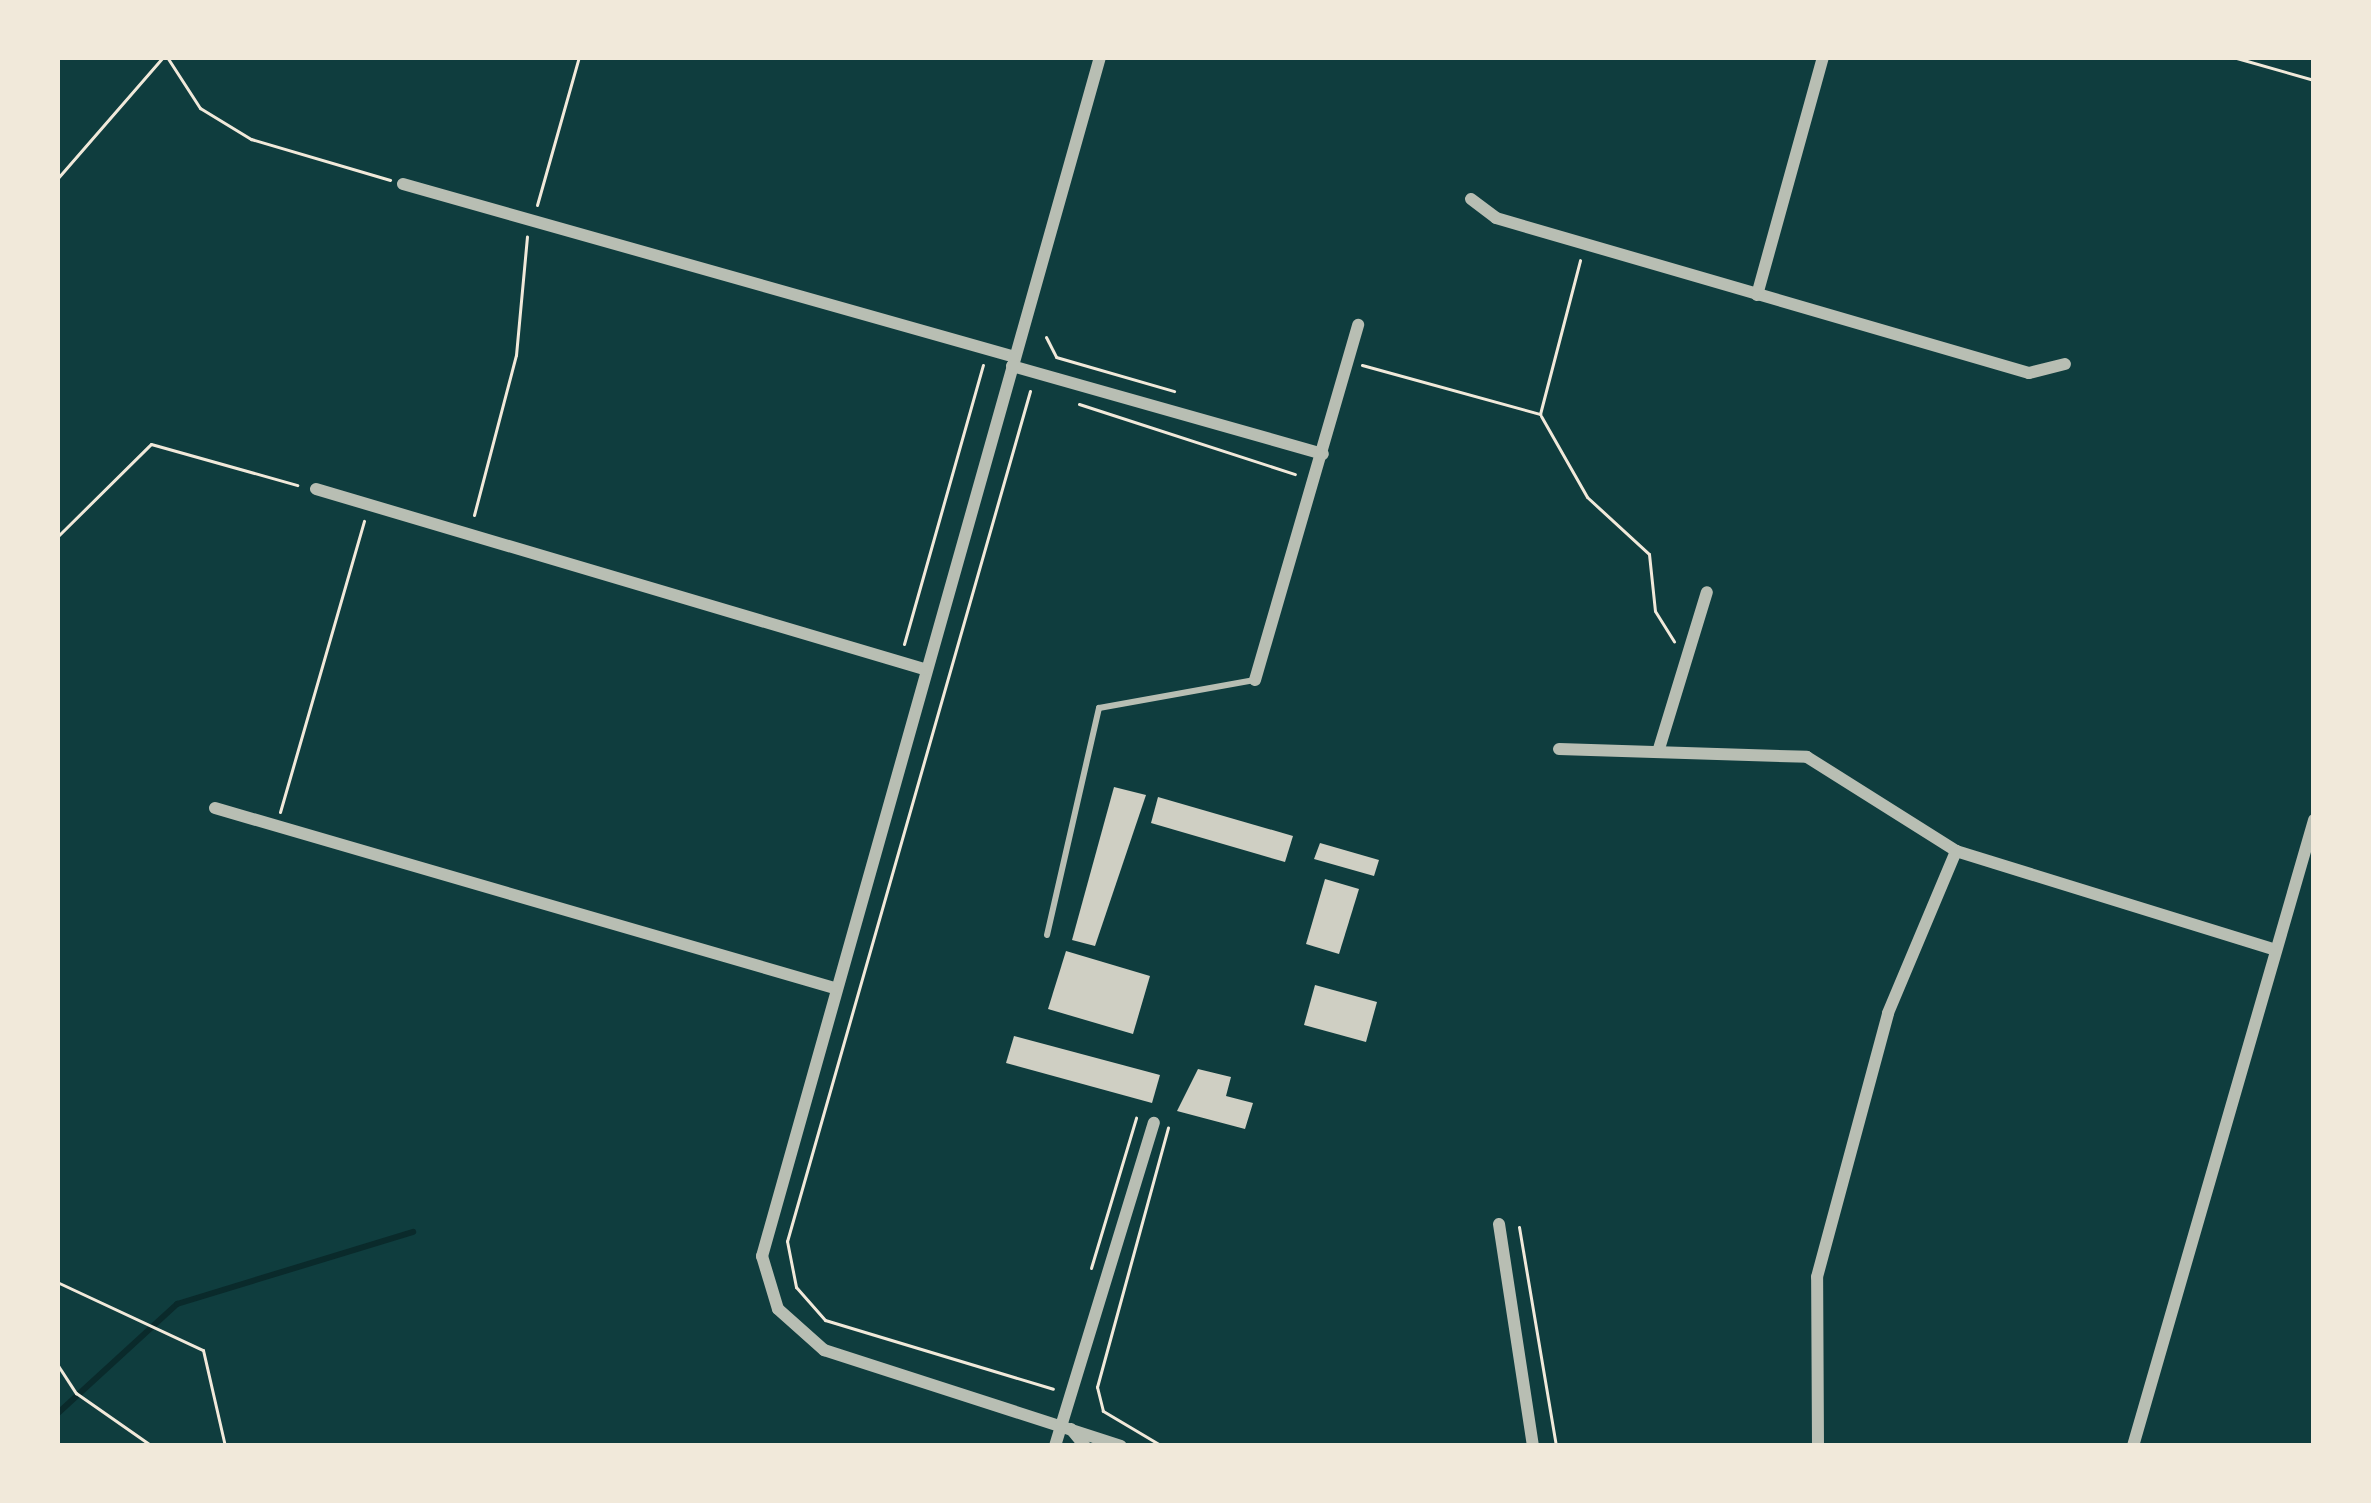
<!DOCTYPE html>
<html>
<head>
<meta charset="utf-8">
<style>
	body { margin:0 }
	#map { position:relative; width:2371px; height:1503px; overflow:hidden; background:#0f3d3e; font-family:"Golos Text",sans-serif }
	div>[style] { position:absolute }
	.stream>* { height:6px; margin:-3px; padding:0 3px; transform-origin:3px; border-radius:3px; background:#0a2a2b }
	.building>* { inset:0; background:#cfcfc3 }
	.path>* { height:3px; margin:-1.5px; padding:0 1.5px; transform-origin:1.5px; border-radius:1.5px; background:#f1e9da }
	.service>* { height:6px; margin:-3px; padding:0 3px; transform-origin:3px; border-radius:3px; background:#b8beb3 }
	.minor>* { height:12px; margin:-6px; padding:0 6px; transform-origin:6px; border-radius:6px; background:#b8beb3 }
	span { translate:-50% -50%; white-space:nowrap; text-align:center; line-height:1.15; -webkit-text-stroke:10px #f1e9da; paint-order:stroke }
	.frame { position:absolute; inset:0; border:60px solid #f1e9da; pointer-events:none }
</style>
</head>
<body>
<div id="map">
	<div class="stream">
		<div style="left:57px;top:1414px;width:163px;rotate:-42.5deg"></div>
		<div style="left:177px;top:1304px;width:247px;rotate:-17deg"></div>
	</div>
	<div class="building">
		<div style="clip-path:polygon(1114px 787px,1146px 795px,1095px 946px,1072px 940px)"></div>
		<div style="clip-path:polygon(1158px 797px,1293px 836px,1285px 862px,1151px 823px)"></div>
		<div style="clip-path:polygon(1320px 843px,1379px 860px,1374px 876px,1314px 859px)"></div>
		<div style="clip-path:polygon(1325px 879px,1359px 889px,1339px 954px,1306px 944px)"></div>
		<div style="clip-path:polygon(1066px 951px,1150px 976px,1133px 1034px,1048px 1009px)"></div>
		<div style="clip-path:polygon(1315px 985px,1377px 1002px,1366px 1042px,1304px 1025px)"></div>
		<div style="clip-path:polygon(1014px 1036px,1160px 1075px,1152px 1103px,1006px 1063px)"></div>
		<div style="clip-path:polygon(1198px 1069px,1231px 1077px,1226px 1096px,1253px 1103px,1245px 1129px,1177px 1111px)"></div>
	</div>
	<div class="path">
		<div style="left:167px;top:57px;width:61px;rotate:57.1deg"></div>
		<div style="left:200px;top:108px;width:60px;rotate:31.3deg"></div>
		<div style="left:251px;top:139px;width:145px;rotate:16.4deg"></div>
		<div style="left:2233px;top:57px;width:84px;rotate:15.9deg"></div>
		<div style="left:57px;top:179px;width:162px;rotate:-49deg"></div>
		<div style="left:537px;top:205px;width:154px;rotate:-74.2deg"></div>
		<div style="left:1046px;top:337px;width:22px;rotate:63deg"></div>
		<div style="left:1056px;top:357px;width:123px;rotate:16.1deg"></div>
		<div style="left:1362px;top:365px;width:185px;rotate:15.4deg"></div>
		<div style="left:1540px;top:414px;width:159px;rotate:-75.4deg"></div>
		<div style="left:1030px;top:391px;width:884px;rotate:105.95deg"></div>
		<div style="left:787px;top:1241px;width:47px;rotate:78.9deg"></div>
		<div style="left:796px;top:1287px;width:44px;rotate:48.7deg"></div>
		<div style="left:825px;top:1320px;width:238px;rotate:16.8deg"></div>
		<div style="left:1079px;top:404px;width:227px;rotate:18deg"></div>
		<div style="left:1541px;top:416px;width:93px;rotate:60.4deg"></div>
		<div style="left:1587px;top:497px;width:84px;rotate:42.6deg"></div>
		<div style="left:1649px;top:554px;width:57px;rotate:84deg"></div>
		<div style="left:1655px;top:611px;width:36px;rotate:58deg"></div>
		<div style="left:474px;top:515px;width:165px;rotate:-75.3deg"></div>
		<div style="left:516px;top:355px;width:119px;rotate:-84.7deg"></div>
		<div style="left:57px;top:537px;width:132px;rotate:-44.7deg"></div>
		<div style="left:151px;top:444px;width:152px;rotate:15.7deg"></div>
		<div style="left:904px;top:644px;width:290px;rotate:-74.2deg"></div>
		<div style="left:280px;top:812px;width:303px;rotate:-73.9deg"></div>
		<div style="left:1519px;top:1227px;width:222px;rotate:80.4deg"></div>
		<div style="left:1091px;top:1268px;width:157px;rotate:-73.3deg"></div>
		<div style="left:57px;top:1282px;width:161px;rotate:25deg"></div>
		<div style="left:203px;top:1350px;width:98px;rotate:77.1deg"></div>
		<div style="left:57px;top:1364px;width:35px;rotate:57deg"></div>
		<div style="left:76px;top:1393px;width:93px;rotate:34.9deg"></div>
		<div style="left:1162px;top:1446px;width:69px;rotate:-149.3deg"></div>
		<div style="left:1103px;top:1411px;width:25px;rotate:-104deg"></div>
		<div style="left:1097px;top:1387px;width:269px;rotate:-74.7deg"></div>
	</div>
	<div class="service">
		<div style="left:1047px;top:935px;width:233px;rotate:-77.1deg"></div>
		<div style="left:1099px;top:708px;width:158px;rotate:-10.2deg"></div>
	</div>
	<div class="minor">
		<div style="left:1100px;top:57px;width:1246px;rotate:105.74deg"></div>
		<div style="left:762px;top:1256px;width:55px;rotate:73.2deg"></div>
		<div style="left:778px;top:1309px;width:62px;rotate:41.7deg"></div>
		<div style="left:824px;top:1350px;width:312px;rotate:17.9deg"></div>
		<div style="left:403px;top:184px;width:636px;rotate:15.78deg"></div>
		<div style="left:1471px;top:199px;width:31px;rotate:37deg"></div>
		<div style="left:1496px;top:218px;width:555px;rotate:16.21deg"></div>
		<div style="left:2029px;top:373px;width:37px;rotate:-14deg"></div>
		<div style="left:1757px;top:295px;width:247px;rotate:-74.5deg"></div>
		<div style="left:1012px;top:366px;width:323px;rotate:15.8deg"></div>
		<div style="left:316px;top:489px;width:634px;rotate:16.49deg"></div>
		<div style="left:1255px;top:680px;width:370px;rotate:-73.8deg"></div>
		<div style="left:1559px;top:749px;width:248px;rotate:1.8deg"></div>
		<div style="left:1807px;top:757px;width:176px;rotate:32.2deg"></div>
		<div style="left:1956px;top:851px;width:335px;rotate:17.2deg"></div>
		<div style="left:1658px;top:752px;width:167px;rotate:-73deg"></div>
		<div style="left:215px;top:808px;width:645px;rotate:16.21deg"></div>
		<div style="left:1499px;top:1224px;width:225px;rotate:81.3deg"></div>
		<div style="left:1071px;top:1429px;width:22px;rotate:51deg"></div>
		<div style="left:1055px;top:1446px;width:338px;rotate:-73deg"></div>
		<div style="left:1818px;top:1446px;width:169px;rotate:-90.3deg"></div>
		<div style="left:1817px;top:1277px;width:273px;rotate:-74.9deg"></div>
		<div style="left:1888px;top:1013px;width:176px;rotate:-67.2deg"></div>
		<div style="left:2133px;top:1446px;width:652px;rotate:-73.87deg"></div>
	</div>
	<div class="frame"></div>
</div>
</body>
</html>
